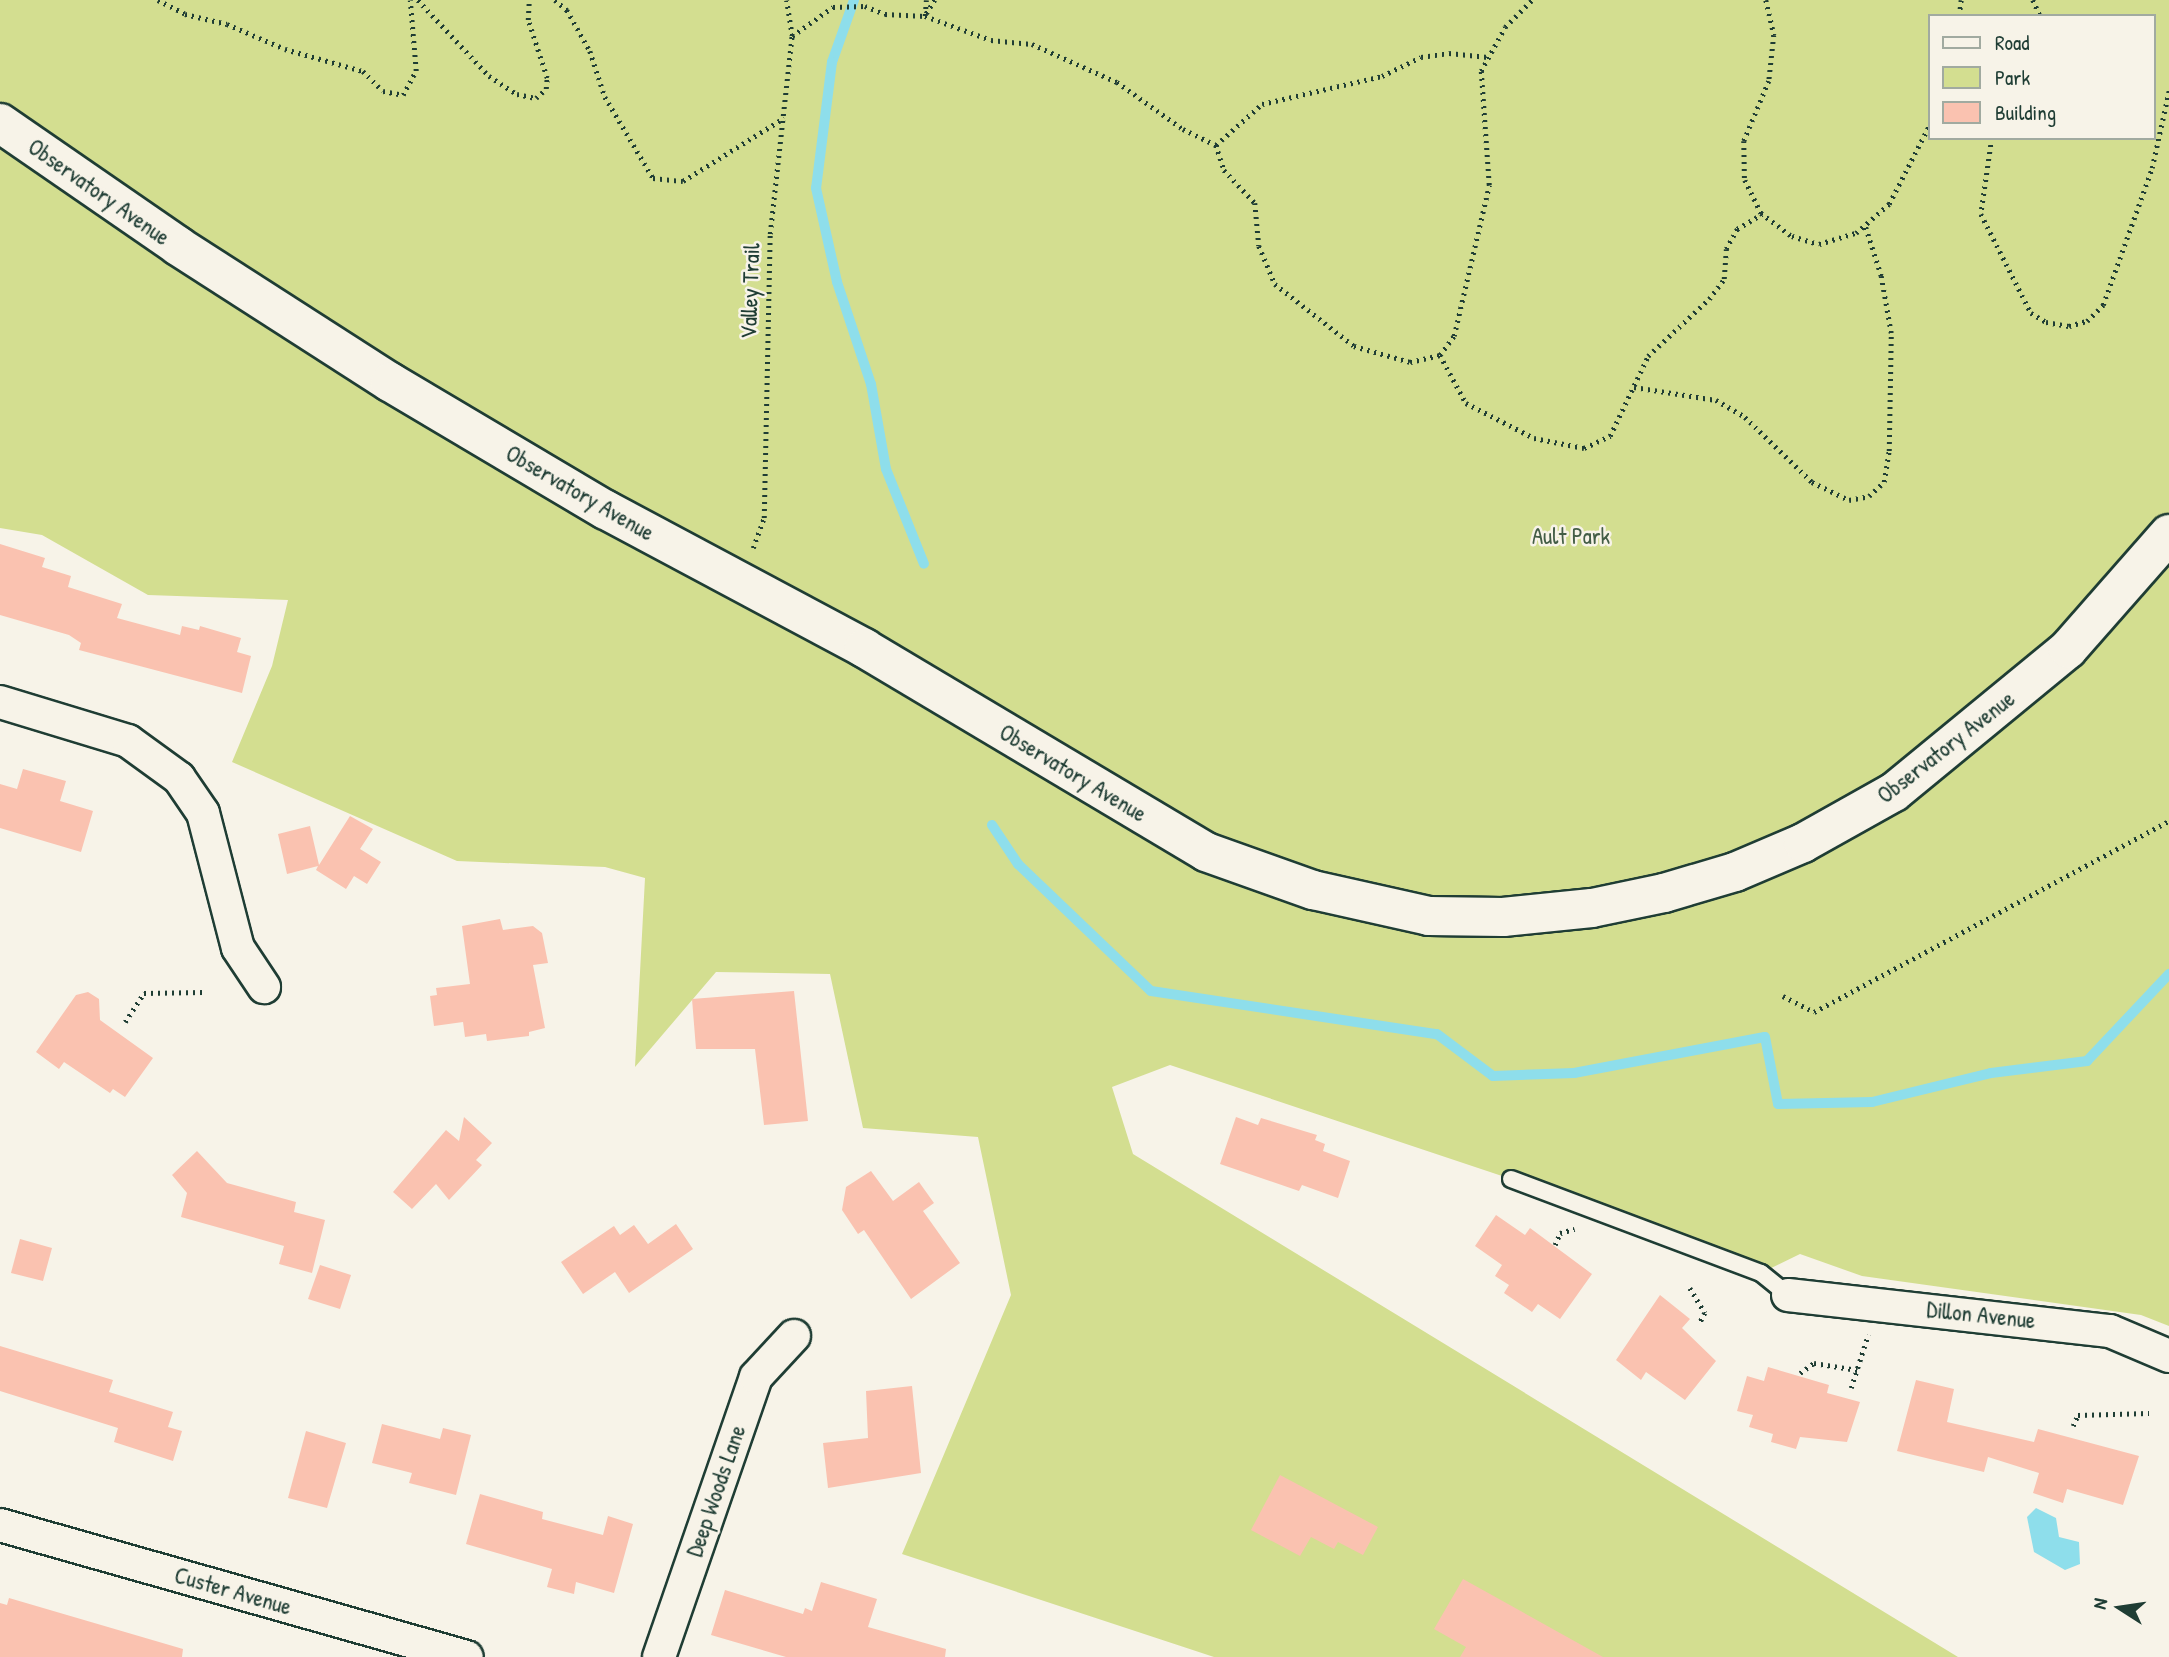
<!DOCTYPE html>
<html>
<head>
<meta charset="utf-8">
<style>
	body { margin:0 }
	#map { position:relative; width:2169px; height:1657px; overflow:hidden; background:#f7f3e8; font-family:"Patrick Hand",sans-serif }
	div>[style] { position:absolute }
	.green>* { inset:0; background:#d3de90 }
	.water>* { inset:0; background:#8edeeb }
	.stream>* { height:10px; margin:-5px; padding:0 5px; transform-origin:5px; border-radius:5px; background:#8edeeb }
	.building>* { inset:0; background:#fac2b0 }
	.path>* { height:4.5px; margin-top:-2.25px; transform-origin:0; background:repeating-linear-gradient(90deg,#1f3d34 0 2px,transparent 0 7px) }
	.roads { filter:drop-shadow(2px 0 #1f3d34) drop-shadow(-2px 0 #1f3d34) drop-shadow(0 2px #1f3d34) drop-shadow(0 -2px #1f3d34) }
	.service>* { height:16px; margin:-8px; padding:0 8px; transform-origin:8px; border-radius:8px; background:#f7f3e8 }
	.minor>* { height:32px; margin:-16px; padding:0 16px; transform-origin:16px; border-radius:16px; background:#f7f3e8 }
	.tertiary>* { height:38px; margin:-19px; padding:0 19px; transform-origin:19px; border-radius:19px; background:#f7f3e8 }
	span { translate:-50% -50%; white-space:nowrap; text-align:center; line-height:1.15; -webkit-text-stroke:5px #f7f3e8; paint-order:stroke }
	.street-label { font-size:23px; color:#1f3d34 }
	.park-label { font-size:23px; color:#435d46 }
	.legend { position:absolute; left:1928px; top:14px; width:228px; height:126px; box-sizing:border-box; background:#f7f3e8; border:2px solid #a1aaa0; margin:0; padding:9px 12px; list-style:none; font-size:21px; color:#1f3d34 }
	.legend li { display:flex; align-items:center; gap:14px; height:35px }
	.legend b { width:35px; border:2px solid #a1aaa0 }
	.north { position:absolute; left:2085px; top:1573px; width:70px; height:70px; -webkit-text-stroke:5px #f7f3e8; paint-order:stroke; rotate:282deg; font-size:19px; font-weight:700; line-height:28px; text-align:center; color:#1f3d34 }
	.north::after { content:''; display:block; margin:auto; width:24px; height:32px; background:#1f3d34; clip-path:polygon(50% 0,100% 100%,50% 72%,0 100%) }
</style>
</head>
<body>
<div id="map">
	<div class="green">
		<div style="clip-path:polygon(evenodd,0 0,2169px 0,2169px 1326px,2141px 1315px,1862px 1276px,1800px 1254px,1761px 1273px,1511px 1179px,1170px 1065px,1112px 1087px,1133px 1154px,1958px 1657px,1214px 1657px,902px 1554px,1011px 1295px,978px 1137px,863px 1128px,830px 974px,716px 972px,635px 1067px,645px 878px,605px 867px,457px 861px,232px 762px,272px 666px,288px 600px,148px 595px,42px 535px,0 528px,0 0,1929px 16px,2153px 16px,2153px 138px,1929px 138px,1929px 16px)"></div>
	</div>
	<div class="water">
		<div style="clip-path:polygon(2036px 1508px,2056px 1518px,2059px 1537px,2079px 1542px,2080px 1564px,2065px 1570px,2034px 1552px,2027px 1517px)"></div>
	</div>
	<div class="stream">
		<div style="left:854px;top:0;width:66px;rotate:109.5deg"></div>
		<div style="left:832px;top:62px;width:127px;rotate:97.2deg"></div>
		<div style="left:816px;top:188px;width:96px;rotate:77.4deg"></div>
		<div style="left:837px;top:282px;width:108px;rotate:71.6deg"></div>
		<div style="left:871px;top:384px;width:86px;rotate:80deg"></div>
		<div style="left:886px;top:469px;width:102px;rotate:68.2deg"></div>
		<div style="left:992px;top:825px;width:47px;rotate:56.3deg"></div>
		<div style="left:1018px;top:864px;width:184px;rotate:43.7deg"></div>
		<div style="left:1151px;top:991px;width:289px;rotate:8.6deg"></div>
		<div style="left:1437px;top:1034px;width:70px;rotate:36.9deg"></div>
		<div style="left:1493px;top:1076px;width:81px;rotate:-2.1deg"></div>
		<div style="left:1574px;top:1073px;width:194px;rotate:-10.7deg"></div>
		<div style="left:1765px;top:1037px;width:68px;rotate:79deg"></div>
		<div style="left:1778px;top:1104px;width:94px;rotate:-1.2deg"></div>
		<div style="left:1872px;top:1102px;width:122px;rotate:-13.7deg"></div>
		<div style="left:1991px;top:1073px;width:97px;rotate:-7.1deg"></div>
		<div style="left:2087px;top:1061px;width:120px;rotate:-46.7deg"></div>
	</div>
	<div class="building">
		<div style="clip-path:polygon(0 544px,45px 558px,42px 567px,71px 576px,68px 587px,122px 604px,117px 618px,180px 635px,182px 626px,199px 630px,200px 626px,241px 638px,237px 652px,251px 656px,242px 693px,79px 650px,81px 643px,69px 635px,0 615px)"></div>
		<div style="clip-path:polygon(23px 769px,66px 781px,60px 801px,93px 811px,81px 852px,0 828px,0 784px,17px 789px)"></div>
		<div style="clip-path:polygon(350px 816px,373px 829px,360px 849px,381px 862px,367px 884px,354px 876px,346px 889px,316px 870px,318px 866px,287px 874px,278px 834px,310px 826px,319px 865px)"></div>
		<div style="clip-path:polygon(500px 919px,503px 930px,533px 926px,542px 933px,548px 963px,533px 965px,545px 1028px,529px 1032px,529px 1036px,487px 1041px,486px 1034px,465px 1037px,463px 1022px,434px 1026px,430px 996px,437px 995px,436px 988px,470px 984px,462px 926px)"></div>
		<div style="clip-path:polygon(794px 991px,808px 1121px,764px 1125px,755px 1049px,696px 1049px,692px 999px)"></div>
		<div style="clip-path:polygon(88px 992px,99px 999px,100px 1020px,153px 1058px,125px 1097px,113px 1089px,110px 1093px,64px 1062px,59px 1069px,36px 1052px,76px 995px)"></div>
		<div style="clip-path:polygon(464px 1117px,492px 1143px,476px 1160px,482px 1165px,449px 1200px,436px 1184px,412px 1209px,393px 1192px,446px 1130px,459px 1141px)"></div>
		<div style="clip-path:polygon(1236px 1117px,1258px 1125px,1261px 1118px,1317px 1135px,1315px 1140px,1325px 1144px,1323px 1151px,1350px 1161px,1338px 1198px,1302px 1185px,1299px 1191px,1220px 1164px)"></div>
		<div style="clip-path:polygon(197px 1151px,227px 1183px,296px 1202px,294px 1212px,325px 1220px,312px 1273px,279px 1264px,284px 1246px,181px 1217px,187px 1193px,172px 1175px)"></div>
		<div style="clip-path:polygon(871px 1171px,893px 1201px,919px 1182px,934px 1203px,923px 1211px,960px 1263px,911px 1299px,864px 1230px,858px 1234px,842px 1210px,846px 1187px)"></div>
		<div style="clip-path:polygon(1496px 1215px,1525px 1235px,1530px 1228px,1592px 1274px,1560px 1319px,1538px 1304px,1532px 1312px,1504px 1293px,1509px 1285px,1495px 1276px,1502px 1265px,1475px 1246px)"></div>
		<div style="clip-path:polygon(676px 1224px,693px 1249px,629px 1293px,615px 1272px,583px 1294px,561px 1262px,614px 1226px,620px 1235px,634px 1225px,648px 1244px)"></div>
		<div style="clip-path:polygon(20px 1239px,52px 1248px,43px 1281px,11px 1273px)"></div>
		<div style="clip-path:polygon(320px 1265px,351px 1275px,340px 1309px,308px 1299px)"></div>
		<div style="clip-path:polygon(1660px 1295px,1690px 1319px,1682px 1328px,1716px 1361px,1685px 1400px,1646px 1372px,1641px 1380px,1616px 1360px)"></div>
		<div style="clip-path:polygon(0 1346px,113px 1380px,109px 1392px,173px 1412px,168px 1427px,182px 1431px,173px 1461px,114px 1442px,118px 1428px,0 1391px)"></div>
		<div style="clip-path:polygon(1768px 1367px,1829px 1385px,1827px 1393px,1860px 1402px,1847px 1442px,1800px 1437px,1796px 1449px,1771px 1442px,1773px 1434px,1749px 1427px,1753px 1415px,1737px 1411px,1747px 1376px,1764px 1381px)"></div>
		<div style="clip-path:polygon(1916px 1380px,1954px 1389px,1947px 1422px,2034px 1442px,2038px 1429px,2139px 1456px,2123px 1505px,2067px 1489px,2063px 1503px,2033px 1493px,2039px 1473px,1988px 1457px,1984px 1472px,1897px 1451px)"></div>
		<div style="clip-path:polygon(912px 1386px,921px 1473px,828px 1488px,823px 1443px,868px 1438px,866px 1391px)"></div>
		<div style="clip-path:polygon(382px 1424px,440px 1439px,443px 1428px,471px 1435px,456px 1495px,409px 1483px,412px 1473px,372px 1463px)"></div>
		<div style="clip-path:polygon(306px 1431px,346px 1443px,327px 1508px,288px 1498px)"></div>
		<div style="clip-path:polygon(1280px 1475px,1378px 1527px,1363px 1555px,1338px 1542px,1334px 1549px,1311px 1537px,1300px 1556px,1251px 1530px)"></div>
		<div style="clip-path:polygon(480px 1494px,543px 1512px,542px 1519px,603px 1535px,608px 1516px,633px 1524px,614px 1593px,576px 1582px,574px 1594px,547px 1587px,552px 1569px,466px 1544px)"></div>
		<div style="clip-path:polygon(1463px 1579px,1603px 1657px,1460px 1657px,1466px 1647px,1434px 1629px)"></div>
		<div style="clip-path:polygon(821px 1582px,877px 1599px,868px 1627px,946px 1649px,945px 1657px,786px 1657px,711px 1635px,725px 1590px,803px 1614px,805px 1608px,812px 1611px)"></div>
		<div style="clip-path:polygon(9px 1598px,183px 1649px,182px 1657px,0 1657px,0 1603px,7px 1605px)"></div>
	</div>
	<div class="path">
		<div style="left:158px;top:0;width:30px;rotate:27deg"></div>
		<div style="left:185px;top:14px;width:43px;rotate:13.4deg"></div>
		<div style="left:227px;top:24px;width:63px;rotate:23.3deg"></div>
		<div style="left:285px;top:49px;width:81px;rotate:15.8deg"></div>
		<div style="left:363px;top:71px;width:28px;rotate:45deg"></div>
		<div style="left:383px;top:91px;width:20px;rotate:11deg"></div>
		<div style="left:403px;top:95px;width:27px;rotate:-62deg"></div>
		<div style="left:416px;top:71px;width:71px;rotate:-94.8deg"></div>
		<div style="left:418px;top:0;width:104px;rotate:46.9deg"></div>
		<div style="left:489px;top:76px;width:33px;rotate:33deg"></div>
		<div style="left:517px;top:94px;width:19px;rotate:12deg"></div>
		<div style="left:536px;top:98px;width:13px;rotate:-42deg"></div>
		<div style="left:546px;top:89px;width:11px;rotate:-85deg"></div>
		<div style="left:547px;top:78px;width:61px;rotate:-108.1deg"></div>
		<div style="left:528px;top:20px;width:20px;rotate:-87deg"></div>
		<div style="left:555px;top:0;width:16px;rotate:40deg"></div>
		<div style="left:567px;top:10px;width:47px;rotate:60.7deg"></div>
		<div style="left:590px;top:51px;width:48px;rotate:71.9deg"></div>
		<div style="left:605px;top:97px;width:94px;rotate:59.3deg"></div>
		<div style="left:653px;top:178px;width:30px;rotate:6deg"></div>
		<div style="left:683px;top:181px;width:119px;rotate:-32deg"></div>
		<div style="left:935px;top:0;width:19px;rotate:122deg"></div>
		<div style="left:925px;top:16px;width:70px;rotate:20deg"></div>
		<div style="left:991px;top:40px;width:41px;rotate:5.6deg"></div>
		<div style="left:1032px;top:44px;width:93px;rotate:24.1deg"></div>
		<div style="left:1117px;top:82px;width:81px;rotate:35.5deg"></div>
		<div style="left:1183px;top:129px;width:37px;rotate:26deg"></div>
		<div style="left:1216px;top:145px;width:26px;rotate:72deg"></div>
		<div style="left:1224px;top:170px;width:45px;rotate:46.8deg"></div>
		<div style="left:1255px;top:203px;width:43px;rotate:84.7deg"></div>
		<div style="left:1259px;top:246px;width:41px;rotate:67.2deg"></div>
		<div style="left:1275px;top:284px;width:100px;rotate:38.1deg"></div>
		<div style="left:1354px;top:346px;width:58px;rotate:15.9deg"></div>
		<div style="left:1410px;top:362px;width:31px;rotate:-13deg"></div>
		<div style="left:1440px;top:355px;width:24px;rotate:-54deg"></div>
		<div style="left:1454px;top:336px;width:155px;rotate:-76.9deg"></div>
		<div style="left:1489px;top:185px;width:114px;rotate:-94deg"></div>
		<div style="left:1481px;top:71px;width:50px;rotate:-61.4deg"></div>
		<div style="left:1505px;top:27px;width:38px;rotate:-45deg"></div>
		<div style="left:1766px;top:0;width:36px;rotate:77deg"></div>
		<div style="left:1774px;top:35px;width:46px;rotate:96.2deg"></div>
		<div style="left:1769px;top:81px;width:65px;rotate:112.6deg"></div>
		<div style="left:1744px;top:141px;width:39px;rotate:89deg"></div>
		<div style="left:1745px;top:180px;width:37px;rotate:64deg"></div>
		<div style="left:1761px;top:213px;width:39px;rotate:37deg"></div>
		<div style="left:1792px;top:236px;width:28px;rotate:17deg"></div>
		<div style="left:1819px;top:244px;width:39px;rotate:-17deg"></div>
		<div style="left:1856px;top:233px;width:44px;rotate:-41.3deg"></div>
		<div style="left:1889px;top:204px;width:88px;rotate:-62.9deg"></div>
		<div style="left:2033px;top:0;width:17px;rotate:66deg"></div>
		<div style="left:1959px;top:16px;width:16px;rotate:-83deg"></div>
		<div style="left:792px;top:36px;width:50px;rotate:-35.3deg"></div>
		<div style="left:833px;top:7px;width:32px;rotate:-2deg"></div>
		<div style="left:865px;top:6px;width:22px;rotate:22deg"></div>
		<div style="left:885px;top:14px;width:40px;rotate:2.9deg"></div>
		<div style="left:925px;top:16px;width:16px;rotate:-86deg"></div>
		<div style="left:1992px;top:138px;width:77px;rotate:98.2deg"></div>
		<div style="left:1981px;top:214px;width:111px;rotate:63.2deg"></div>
		<div style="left:2031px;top:313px;width:17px;rotate:31deg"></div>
		<div style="left:2046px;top:322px;width:23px;rotate:10deg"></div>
		<div style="left:2069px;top:326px;width:19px;rotate:-16deg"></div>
		<div style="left:2087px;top:321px;width:23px;rotate:-45deg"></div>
		<div style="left:2103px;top:305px;width:145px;rotate:-70.3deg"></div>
		<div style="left:2152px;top:168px;width:79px;rotate:-77.6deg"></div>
		<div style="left:1216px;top:145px;width:62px;rotate:-41.7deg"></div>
		<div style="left:1262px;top:104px;width:123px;rotate:-13.1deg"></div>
		<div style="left:1382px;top:76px;width:43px;rotate:-26deg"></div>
		<div style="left:1421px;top:57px;width:28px;rotate:-8deg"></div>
		<div style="left:1449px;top:53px;width:39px;rotate:6deg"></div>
		<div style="left:1440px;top:355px;width:55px;rotate:61.6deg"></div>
		<div style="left:1466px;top:403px;width:76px;rotate:27.2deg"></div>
		<div style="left:1534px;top:438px;width:51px;rotate:11.3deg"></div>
		<div style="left:1584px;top:448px;width:29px;rotate:-25deg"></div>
		<div style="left:1610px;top:436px;width:89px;rotate:-64.6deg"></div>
		<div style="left:1648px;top:356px;width:83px;rotate:-43.1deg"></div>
		<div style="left:1709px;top:299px;width:25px;rotate:-53deg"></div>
		<div style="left:1724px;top:279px;width:30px;rotate:-86deg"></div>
		<div style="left:1726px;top:249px;width:23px;rotate:-61deg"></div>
		<div style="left:1737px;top:229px;width:29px;rotate:-31deg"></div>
		<div style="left:1634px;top:387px;width:83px;rotate:9deg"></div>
		<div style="left:1716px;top:400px;width:34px;rotate:30deg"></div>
		<div style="left:1745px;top:417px;width:93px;rotate:44.1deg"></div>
		<div style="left:1812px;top:482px;width:41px;rotate:25.9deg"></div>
		<div style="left:1849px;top:500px;width:20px;rotate:-11deg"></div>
		<div style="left:1869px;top:496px;width:21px;rotate:-43deg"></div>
		<div style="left:1884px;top:482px;width:31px;rotate:-81deg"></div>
		<div style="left:1889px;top:451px;width:118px;rotate:-89deg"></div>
		<div style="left:1891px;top:333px;width:58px;rotate:-100deg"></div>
		<div style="left:1881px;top:276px;width:52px;rotate:-107.7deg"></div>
		<div style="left:753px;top:548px;width:32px;rotate:-70deg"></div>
		<div style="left:764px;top:518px;width:284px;rotate:-88.8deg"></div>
		<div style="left:770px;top:234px;width:199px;rotate:-83.7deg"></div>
		<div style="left:792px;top:36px;width:36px;rotate:-99deg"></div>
		<div style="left:1783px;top:996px;width:35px;rotate:27deg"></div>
		<div style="left:1814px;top:1012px;width:403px;rotate:-28.3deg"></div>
		<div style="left:125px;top:1022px;width:35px;rotate:-57deg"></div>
		<div style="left:144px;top:993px;width:60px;rotate:-1deg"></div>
		<div style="left:1555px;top:1245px;width:13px;rotate:-67deg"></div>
		<div style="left:1560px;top:1233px;width:15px;rotate:-16deg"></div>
		<div style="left:1690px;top:1288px;width:29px;rotate:59deg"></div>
		<div style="left:1705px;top:1313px;width:13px;rotate:117deg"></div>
		<div style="left:1800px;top:1373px;width:17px;rotate:-36deg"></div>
		<div style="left:1814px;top:1363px;width:44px;rotate:9.2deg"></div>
		<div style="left:1851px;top:1388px;width:56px;rotate:-72.2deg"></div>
		<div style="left:2073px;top:1426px;width:12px;rotate:-66deg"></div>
		<div style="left:2078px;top:1415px;width:71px;rotate:-1.6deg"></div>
	</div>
	<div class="roads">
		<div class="service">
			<div style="left:1511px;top:1179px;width:267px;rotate:20.6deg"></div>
			<div style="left:1761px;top:1273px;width:35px;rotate:39deg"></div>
		</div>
		<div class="minor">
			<div style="left:0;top:702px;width:134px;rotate:16.9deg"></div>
			<div style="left:128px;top:741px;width:63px;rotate:36deg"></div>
			<div style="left:179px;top:778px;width:42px;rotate:55.6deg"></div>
			<div style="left:203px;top:813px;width:139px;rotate:75.5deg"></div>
			<div style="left:238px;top:948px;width:47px;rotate:56.3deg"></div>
			<div style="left:1788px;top:1295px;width:324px;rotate:6.4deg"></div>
			<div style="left:2110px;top:1331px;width:64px;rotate:23deg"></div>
			<div style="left:0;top:1525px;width:485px;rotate:15.8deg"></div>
			<div style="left:659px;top:1657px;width:296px;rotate:-70.9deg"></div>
			<div style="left:756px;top:1377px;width:56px;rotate:-47.2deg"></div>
		</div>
		<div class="tertiary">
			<div style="left:0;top:123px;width:216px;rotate:34.6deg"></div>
			<div style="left:178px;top:246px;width:252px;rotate:32.7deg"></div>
			<div style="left:390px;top:382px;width:251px;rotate:30.7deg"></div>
			<div style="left:606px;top:510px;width:293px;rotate:28.1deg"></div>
			<div style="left:864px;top:648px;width:398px;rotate:30.8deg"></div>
			<div style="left:1206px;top:852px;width:114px;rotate:19.6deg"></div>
			<div style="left:1313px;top:890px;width:119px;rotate:12.6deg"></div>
			<div style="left:1429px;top:916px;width:74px;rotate:0.8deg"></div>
			<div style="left:1503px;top:917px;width:89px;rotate:-5.8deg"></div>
			<div style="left:1592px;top:908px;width:74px;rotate:-11.8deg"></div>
			<div style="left:1664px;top:893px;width:74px;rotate:-16.5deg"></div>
			<div style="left:1735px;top:872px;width:74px;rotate:-23.1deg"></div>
			<div style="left:1803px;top:843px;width:104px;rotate:-29.3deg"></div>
			<div style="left:1894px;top:792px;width:225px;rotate:-39.4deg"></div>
			<div style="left:2068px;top:649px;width:153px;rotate:-48.7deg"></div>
		</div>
	</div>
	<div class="street-label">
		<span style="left:99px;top:192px;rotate:35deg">Observatory Avenue</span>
		<span style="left:750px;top:291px;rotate:-88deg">Valley Trail</span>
		<span style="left:580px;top:493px;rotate:30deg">Observatory Avenue</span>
		<span style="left:1946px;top:747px;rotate:-38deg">Observatory Avenue</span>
		<span style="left:1073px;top:773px;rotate:31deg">Observatory Avenue</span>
		<span style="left:1981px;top:1315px;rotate:6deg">Dillon Avenue</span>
		<span style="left:716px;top:1491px;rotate:-71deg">Deep Woods Lane</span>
		<span style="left:233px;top:1591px;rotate:16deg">Custer Avenue</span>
	</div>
	<div class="park-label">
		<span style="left:1571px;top:536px">Ault Park</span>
	</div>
	<ul class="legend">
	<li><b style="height:9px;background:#f7f3e8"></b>Road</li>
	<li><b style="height:19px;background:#d3de90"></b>Park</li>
	<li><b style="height:19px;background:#fac2b0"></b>Building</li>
	</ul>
	<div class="north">N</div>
</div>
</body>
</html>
